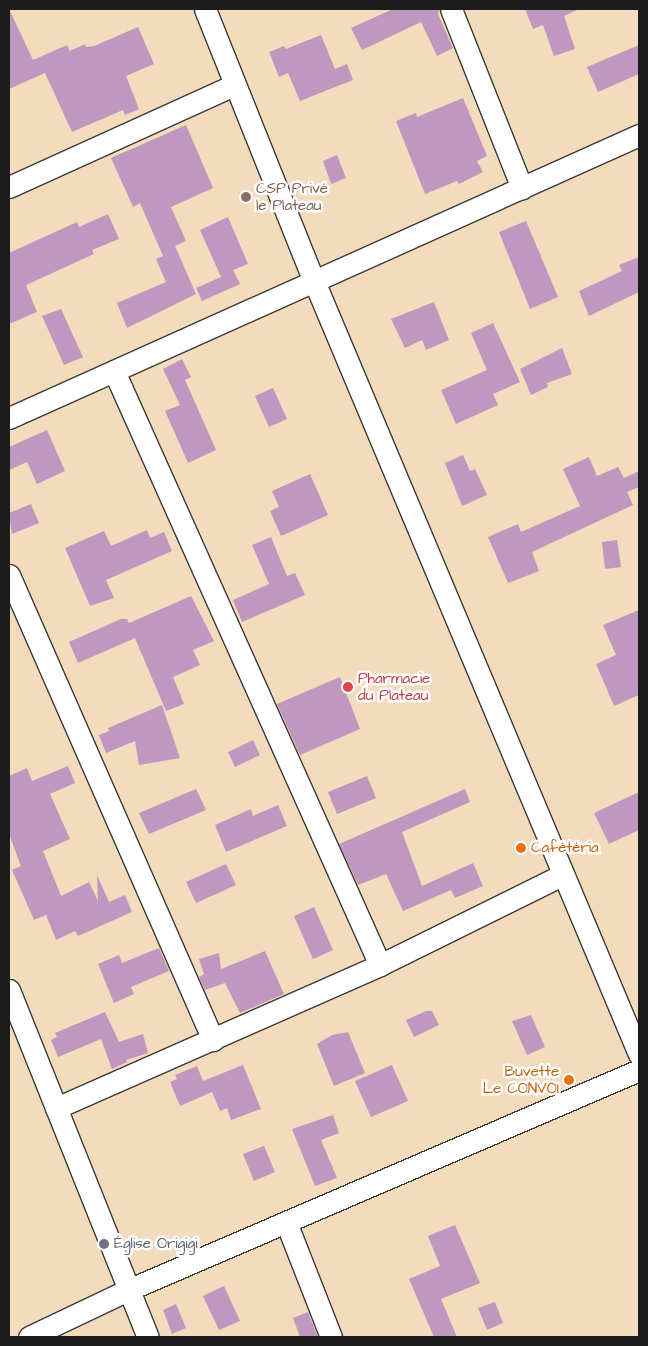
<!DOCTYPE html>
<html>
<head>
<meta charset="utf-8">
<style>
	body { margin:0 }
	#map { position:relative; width:648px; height:1346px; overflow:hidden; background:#f3dbbd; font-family:"Architects Daughter",sans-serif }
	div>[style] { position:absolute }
	.building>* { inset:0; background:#c097bf }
	.roads { filter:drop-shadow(1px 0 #3c3934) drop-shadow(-1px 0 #3c3934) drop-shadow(0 1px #3c3934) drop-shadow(0 -1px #3c3934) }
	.minor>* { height:21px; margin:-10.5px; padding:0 10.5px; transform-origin:10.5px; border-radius:10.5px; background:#fff }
	.dots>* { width:14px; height:14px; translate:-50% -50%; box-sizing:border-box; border:2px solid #fff; border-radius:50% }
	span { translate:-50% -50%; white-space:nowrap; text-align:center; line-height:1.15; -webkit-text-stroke:5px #fff; paint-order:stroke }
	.education-label { font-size:15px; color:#785e54 }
	.left { translate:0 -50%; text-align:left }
	.health-label { font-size:15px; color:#be3a42 }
	.food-label { font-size:15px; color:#c56008 }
	.right { translate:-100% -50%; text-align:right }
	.worship-label { font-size:15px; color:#5b616d }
	.frame { position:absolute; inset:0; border:10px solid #1c1c1c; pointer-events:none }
</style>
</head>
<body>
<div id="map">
	<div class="building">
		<div style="clip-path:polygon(9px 9px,33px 60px,67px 45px,70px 51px,85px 44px,86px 47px,94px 46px,138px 27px,154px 64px,126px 76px,139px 109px,125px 115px,123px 110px,72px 132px,45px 73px,9px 89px)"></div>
		<div style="clip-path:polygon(393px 9px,439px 9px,438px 14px,453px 48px,437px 56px,421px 22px,362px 50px,351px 28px)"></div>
		<div style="clip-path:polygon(525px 9px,579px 9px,564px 16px,575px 49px,554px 56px,543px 25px,533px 29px)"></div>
		<div style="clip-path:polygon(321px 35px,335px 69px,347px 64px,353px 80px,300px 101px,288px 73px,279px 77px,269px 52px,284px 46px,286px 49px)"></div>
		<div style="clip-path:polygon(639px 45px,639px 74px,598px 92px,587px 67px)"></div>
		<div style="clip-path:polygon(463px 98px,487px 156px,477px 161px,483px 172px,459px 184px,457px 181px,425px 194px,396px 121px,416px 113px,417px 117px)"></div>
		<div style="clip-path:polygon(186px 125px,213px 188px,171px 207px,186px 241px,175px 246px,196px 294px,127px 328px,117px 303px,166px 282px,156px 259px,163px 256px,140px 203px,133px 207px,111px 158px)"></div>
		<div style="clip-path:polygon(337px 155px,346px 178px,331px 184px,323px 161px)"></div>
		<div style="clip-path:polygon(108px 214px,119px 239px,92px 250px,94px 254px,26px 285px,37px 312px,9px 324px,9px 253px,77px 222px,79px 227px)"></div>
		<div style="clip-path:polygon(228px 217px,248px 264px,233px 270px,240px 284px,202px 301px,196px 288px,221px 277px,200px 230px)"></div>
		<div style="clip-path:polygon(526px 221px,558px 297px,530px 309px,499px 232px)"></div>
		<div style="clip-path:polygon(639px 257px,639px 292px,589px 316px,579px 291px,622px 271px,619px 265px)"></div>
		<div style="clip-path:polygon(434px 302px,449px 340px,426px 350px,422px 340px,405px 348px,391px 319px)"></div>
		<div style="clip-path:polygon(61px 309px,83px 357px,64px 365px,42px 316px)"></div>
		<div style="clip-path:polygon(493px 323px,520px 382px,493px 394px,498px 405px,456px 424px,441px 390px,487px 370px,471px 333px)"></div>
		<div style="clip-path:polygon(562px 348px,572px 374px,547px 383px,548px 387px,531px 395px,520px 369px)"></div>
		<div style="clip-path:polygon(182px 359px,191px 377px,185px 380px,216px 450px,188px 463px,165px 411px,180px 405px,163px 369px)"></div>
		<div style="clip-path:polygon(273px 388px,287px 419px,269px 427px,255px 396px)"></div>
		<div style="clip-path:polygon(47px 430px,65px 471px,37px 484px,27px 462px,9px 470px,9px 447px)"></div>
		<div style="clip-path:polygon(463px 455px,470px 471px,475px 469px,487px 495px,462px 506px,445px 463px)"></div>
		<div style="clip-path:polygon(589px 457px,597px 476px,618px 467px,624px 478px,639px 471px,639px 487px,627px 492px,633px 505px,532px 552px,539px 571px,508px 583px,488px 537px,518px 524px,521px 532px,580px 506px,563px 469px)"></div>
		<div style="clip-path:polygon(310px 474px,328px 515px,281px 536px,270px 511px,279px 507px,272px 491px)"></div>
		<div style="clip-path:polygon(31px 504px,39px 523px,12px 534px,9px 513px)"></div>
		<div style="clip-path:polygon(147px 530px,150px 538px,164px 532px,172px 551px,106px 580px,114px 598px,90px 606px,65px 548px,104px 531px,111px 546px)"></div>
		<div style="clip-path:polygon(271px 537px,287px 576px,295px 573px,305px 595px,242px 622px,233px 600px,269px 584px,252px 545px)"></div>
		<div style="clip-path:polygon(617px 540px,621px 567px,605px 569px,602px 542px)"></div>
		<div style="clip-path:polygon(191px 596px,214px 641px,193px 650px,200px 665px,173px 677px,184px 704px,166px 711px,135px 638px,78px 663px,69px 642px,121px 619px,127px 619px,129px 623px)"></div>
		<div style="clip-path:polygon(639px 610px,639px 695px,614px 706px,596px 664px,616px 655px,603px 625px)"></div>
		<div style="clip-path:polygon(340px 677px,360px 729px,300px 755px,277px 704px)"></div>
		<div style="clip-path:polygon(162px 705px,180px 758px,139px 765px,135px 741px,106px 753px,99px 735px,109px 731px,108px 728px)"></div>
		<div style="clip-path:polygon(253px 740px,260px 755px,235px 767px,228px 752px)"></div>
		<div style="clip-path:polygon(68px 766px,75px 783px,50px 794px,70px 839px,43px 851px,61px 896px,89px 882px,98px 901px,97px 875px,109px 902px,125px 895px,132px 912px,78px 936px,75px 931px,56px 940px,46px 915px,34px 920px,12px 870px,21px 866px,9px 834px,9px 776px,27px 768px,32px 781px)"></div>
		<div style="clip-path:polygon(367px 776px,376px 798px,337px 814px,328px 792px)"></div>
		<div style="clip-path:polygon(196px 789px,206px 810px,149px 834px,139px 813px)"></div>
		<div style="clip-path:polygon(465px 789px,470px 802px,402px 832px,422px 886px,473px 863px,483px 886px,455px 898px,451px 890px,403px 911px,386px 874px,358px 885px,339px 844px)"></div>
		<div style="clip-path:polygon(639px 792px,639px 830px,609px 844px,594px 813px)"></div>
		<div style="clip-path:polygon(278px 805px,287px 826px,226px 852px,215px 825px,251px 809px,253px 816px)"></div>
		<div style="clip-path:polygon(226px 864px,236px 885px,196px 903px,186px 882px)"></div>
		<div style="clip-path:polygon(314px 907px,333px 950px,313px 959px,294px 916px)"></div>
		<div style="clip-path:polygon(159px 948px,169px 971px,131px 987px,134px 994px,114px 1003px,98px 964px,119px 955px,122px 963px)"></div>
		<div style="clip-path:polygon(265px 951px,284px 994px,240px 1013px,225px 983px,205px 990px,199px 977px,204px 974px,199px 959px,219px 953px,221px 969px)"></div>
		<div style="clip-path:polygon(426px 1011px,432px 1011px,439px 1025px,414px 1037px,406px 1020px)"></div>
		<div style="clip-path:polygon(105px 1012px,119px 1042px,143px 1034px,148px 1053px,126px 1060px,127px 1062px,112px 1069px,101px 1039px,58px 1057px,51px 1040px,57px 1037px,55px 1033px)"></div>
		<div style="clip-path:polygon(531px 1015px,545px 1047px,527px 1055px,512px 1021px)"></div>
		<div style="clip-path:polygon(348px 1032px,365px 1073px,334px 1086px,317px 1044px,332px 1035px)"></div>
		<div style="clip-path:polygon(243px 1065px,261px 1109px,231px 1120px,227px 1108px,220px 1111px,212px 1092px,180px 1106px,170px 1082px,177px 1079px,175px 1075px,197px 1066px,203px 1081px)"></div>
		<div style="clip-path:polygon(392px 1065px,408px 1101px,371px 1117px,355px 1081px)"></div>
		<div style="clip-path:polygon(333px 1115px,339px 1133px,321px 1140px,337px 1178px,315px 1186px,292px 1129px)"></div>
		<div style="clip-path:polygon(264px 1146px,275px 1172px,254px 1181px,243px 1154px)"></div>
		<div style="clip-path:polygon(455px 1225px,480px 1283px,441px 1299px,457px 1337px,434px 1337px,409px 1279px,440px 1266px,428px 1236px)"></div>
		<div style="clip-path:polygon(224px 1286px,240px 1321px,219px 1330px,203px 1296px)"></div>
		<div style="clip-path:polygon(495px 1302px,503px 1323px,487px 1330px,478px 1308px)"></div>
		<div style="clip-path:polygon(176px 1304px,186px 1328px,172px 1334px,163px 1310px)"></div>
		<div style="clip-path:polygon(308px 1312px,318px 1337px,300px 1337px,293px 1318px)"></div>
	</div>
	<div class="roads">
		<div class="minor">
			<div style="left:205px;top:9px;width:293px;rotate:68.2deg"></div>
			<div style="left:314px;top:281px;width:839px;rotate:67.2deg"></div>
			<div style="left:451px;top:9px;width:193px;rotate:68.4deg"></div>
			<div style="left:9px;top:187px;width:247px;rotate:-24.4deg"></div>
			<div style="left:114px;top:371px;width:651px;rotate:65.88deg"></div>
			<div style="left:9px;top:418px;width:691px;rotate:-24.19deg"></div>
			<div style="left:9px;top:575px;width:508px;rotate:66.31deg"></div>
			<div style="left:9px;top:990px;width:374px;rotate:68.2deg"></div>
			<div style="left:56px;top:1108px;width:354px;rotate:-23.8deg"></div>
			<div style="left:380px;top:965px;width:203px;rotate:-26.3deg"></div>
			<div style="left:286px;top:1222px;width:123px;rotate:68.6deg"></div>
			<div style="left:29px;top:1337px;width:110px;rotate:-25.4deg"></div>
			<div style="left:128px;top:1290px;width:556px;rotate:-23.29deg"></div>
		</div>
	</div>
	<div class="dots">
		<div style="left:246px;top:197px;background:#8d6e63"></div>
		<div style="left:348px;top:687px;background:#e0444e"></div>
		<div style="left:521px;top:848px;background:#e8710a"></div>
		<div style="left:569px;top:1080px;background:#e8710a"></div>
		<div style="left:104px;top:1244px;background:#6b7280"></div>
	</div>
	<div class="education-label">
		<span class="left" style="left:256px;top:197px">CSP Privé<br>le Plateau</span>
	</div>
	<div class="health-label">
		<span class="left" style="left:358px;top:687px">Pharmacie<br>du Plateau</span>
	</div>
	<div class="food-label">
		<span class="left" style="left:531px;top:848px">Cafétéria</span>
		<span class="right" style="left:559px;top:1080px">Buvette<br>Le CONVOI</span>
	</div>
	<div class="worship-label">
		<span class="left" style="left:114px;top:1244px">Église Origigi</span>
	</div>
	<div class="frame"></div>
</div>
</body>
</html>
